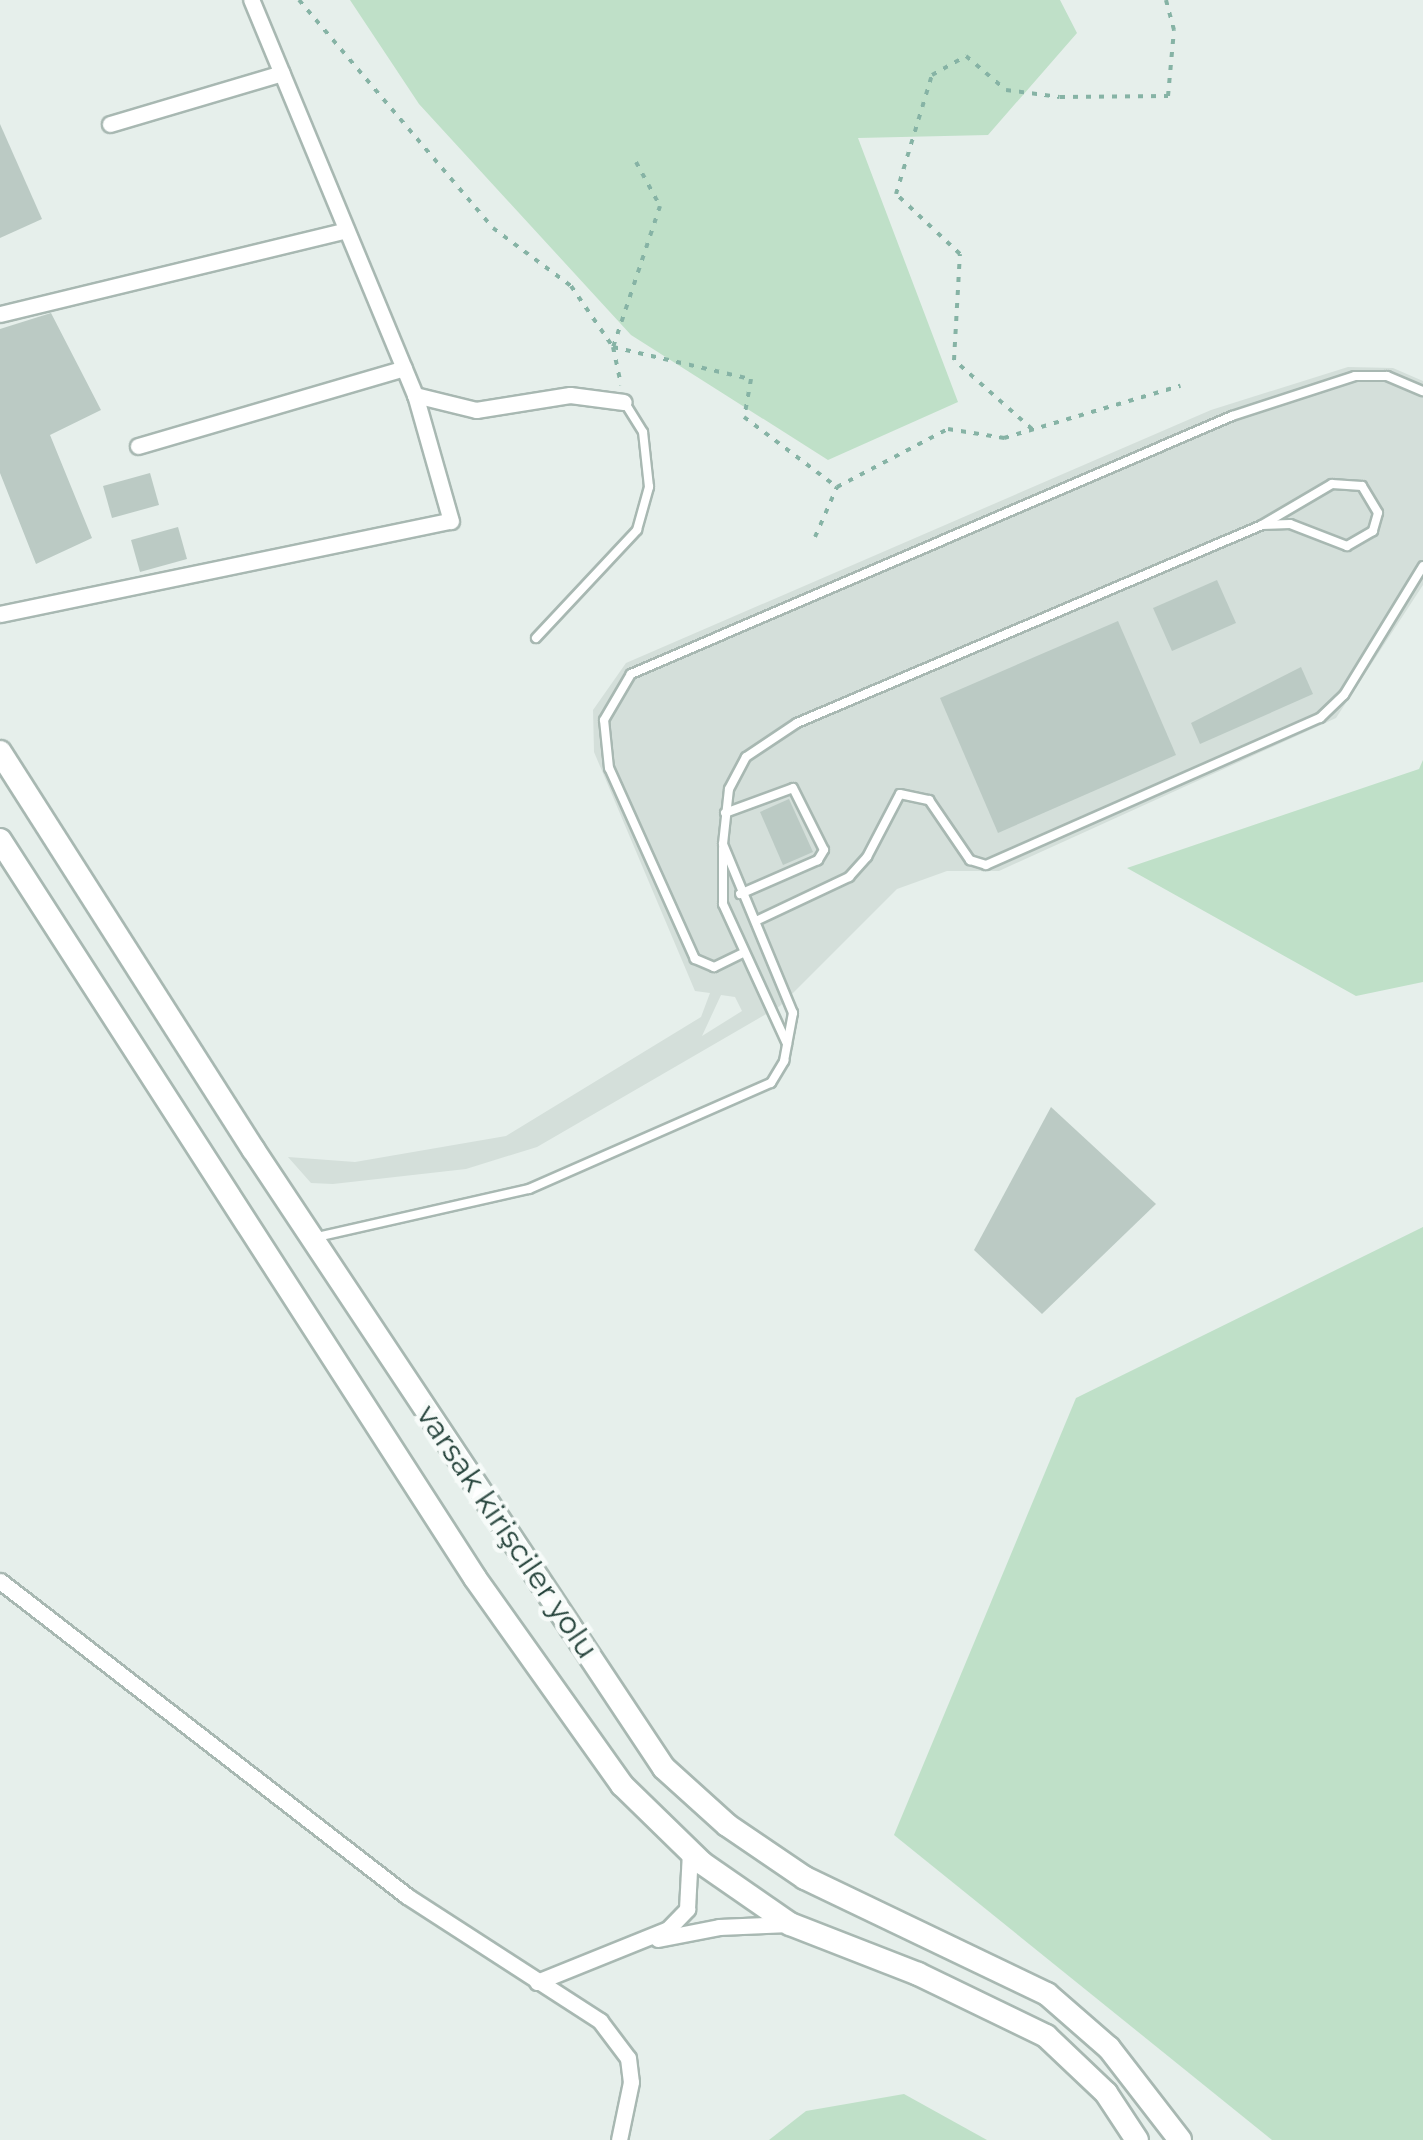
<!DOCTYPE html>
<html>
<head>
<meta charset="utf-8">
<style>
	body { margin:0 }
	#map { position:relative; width:1423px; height:2140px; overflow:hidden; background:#e6efeb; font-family:Montserrat,sans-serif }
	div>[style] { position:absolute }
	.built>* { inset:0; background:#d4dfda }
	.green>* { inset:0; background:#bfe0c8 }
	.building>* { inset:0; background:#bbcac4 }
	.path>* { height:4px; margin-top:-2px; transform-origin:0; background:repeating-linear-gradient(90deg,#86b3a5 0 5px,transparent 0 13px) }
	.roads { filter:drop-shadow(2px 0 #a8b8b2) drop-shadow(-2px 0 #a8b8b2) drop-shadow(0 2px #a8b8b2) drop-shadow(0 -2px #a8b8b2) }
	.lane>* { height:8px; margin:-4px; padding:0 4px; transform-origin:4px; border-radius:4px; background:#fff }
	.street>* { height:15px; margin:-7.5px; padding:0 7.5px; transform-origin:7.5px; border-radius:7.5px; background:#fff }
	.secondary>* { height:22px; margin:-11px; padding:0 11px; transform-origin:11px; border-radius:11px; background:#fff }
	span { translate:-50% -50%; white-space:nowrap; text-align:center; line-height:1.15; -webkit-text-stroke:9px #f7fbf9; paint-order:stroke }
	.street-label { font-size:30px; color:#24423a }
</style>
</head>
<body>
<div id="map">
	<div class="built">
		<div style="clip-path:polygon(evenodd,1348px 367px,1393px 368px,1423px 381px,1423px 585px,1336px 718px,999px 871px,947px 871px,897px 889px,780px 1006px,537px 1147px,466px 1169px,333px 1184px,311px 1183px,288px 1157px,355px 1162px,506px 1136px,701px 1017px,710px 993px,695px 991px,594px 752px,593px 710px,626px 663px,1211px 410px,1348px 367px,721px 995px,735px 997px,742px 1011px,702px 1036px,721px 995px)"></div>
	</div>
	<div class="green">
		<div style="clip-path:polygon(350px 0,1060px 0,1077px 33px,988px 135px,858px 138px,958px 402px,828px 460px,631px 335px,419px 104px)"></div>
		<div style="clip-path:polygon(1423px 760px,1423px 982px,1356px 996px,1127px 868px,1419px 769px)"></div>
		<div style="clip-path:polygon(1423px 1227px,1423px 2140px,1272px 2140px,894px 1835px,1076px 1398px)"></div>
		<div style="clip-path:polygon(904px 2094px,987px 2140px,769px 2140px,806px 2111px)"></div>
	</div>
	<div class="building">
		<div style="clip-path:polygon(0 124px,42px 219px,0 238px)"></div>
		<div style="clip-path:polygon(51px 313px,101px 410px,50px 435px,92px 538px,36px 564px,0 473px,0 329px)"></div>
		<div style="clip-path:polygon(150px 473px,159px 505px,112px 518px,103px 486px)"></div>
		<div style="clip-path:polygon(178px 527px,187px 559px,140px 572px,131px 540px)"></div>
		<div style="clip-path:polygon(1217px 580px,1236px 623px,1172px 651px,1153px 608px)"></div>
		<div style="clip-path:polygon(1118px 621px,1176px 755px,998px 833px,940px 698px)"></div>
		<div style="clip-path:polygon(1301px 667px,1313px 694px,1200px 744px,1191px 723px)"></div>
		<div style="clip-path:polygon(789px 799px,813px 852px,783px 865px,760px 812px)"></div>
		<div style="clip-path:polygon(1051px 1107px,1156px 1204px,1042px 1314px,974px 1250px)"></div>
	</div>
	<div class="path">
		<div style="left:299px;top:0;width:299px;rotate:49.6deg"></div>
		<div style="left:493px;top:228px;width:97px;rotate:36.6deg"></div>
		<div style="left:571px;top:286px;width:74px;rotate:55.5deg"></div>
		<div style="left:613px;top:347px;width:39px;rotate:78deg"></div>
		<div style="left:636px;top:162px;width:50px;rotate:61.4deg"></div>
		<div style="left:660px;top:206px;width:149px;rotate:108.4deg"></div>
		<div style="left:613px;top:347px;width:142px;rotate:13.1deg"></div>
		<div style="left:751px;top:379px;width:39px;rotate:100deg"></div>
		<div style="left:744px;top:417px;width:116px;rotate:37deg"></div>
		<div style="left:1032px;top:429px;width:104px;rotate:-138.5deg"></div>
		<div style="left:954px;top:360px;width:106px;rotate:-86.8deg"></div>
		<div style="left:960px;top:254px;width:88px;rotate:-136.8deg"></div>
		<div style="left:896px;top:194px;width:124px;rotate:-73.2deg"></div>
		<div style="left:932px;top:75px;width:39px;rotate:-29deg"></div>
		<div style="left:966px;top:56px;width:52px;rotate:40.4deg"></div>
		<div style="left:1006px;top:90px;width:54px;rotate:7.4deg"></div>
		<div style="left:1060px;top:97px;width:108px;rotate:-0.5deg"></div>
		<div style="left:1168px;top:96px;width:66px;rotate:-84.8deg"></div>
		<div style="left:1174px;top:30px;width:31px;rotate:-105deg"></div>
		<div style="left:815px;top:537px;width:55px;rotate:-66.3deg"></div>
		<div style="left:837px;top:487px;width:125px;rotate:-27.6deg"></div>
		<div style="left:948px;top:429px;width:57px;rotate:9.1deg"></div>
		<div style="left:1004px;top:438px;width:184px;rotate:-16.5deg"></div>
	</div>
	<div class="roads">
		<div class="lane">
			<div style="left:536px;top:638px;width:148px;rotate:-46.9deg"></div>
			<div style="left:637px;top:530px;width:45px;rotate:-74.4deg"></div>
			<div style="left:649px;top:487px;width:55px;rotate:-96.2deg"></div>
			<div style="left:643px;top:432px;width:36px;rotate:-122deg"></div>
			<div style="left:725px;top:813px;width:72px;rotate:-20.2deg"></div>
			<div style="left:793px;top:788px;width:69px;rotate:63.4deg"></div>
			<div style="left:824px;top:850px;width:12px;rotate:121deg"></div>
			<div style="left:818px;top:860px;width:85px;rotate:156.4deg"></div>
			<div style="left:723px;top:848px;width:56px;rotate:90deg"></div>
			<div style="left:723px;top:904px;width:154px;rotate:65.4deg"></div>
			<div style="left:758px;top:920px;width:101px;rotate:-25.3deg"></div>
			<div style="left:849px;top:877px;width:27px;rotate:-48deg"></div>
			<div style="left:867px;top:857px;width:71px;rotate:-62.4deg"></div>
			<div style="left:900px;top:794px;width:30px;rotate:12deg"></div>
			<div style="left:929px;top:800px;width:73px;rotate:55.7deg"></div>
			<div style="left:970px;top:860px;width:17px;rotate:17deg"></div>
			<div style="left:986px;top:865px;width:365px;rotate:-23.8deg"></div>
			<div style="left:1320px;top:718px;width:33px;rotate:-44deg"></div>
			<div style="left:1344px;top:695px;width:151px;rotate:-58.5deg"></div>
			<div style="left:741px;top:954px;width:30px;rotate:154deg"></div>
			<div style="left:714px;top:967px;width:21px;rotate:-157deg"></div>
			<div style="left:695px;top:959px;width:209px;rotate:-114.2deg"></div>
			<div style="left:609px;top:768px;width:48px;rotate:-95.9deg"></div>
			<div style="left:604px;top:720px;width:53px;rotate:-59.6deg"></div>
			<div style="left:631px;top:674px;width:654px;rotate:-23.23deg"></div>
			<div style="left:1232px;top:416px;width:129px;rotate:-18deg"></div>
			<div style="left:1355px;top:376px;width:32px"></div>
			<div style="left:1387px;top:376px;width:39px;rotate:23deg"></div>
			<div style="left:317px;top:1237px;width:217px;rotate:-12.8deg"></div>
			<div style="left:529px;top:1189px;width:264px;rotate:-23.7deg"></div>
			<div style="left:771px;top:1083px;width:26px;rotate:-59deg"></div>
			<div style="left:784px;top:1061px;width:49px;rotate:-79.4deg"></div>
			<div style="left:793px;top:1013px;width:183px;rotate:-112.5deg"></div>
			<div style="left:723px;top:844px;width:55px;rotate:-83.8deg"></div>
			<div style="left:729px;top:789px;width:36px;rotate:-62deg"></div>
			<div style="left:746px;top:757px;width:61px;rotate:-33.7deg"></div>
			<div style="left:797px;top:723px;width:505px;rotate:-23.06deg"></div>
			<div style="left:1262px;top:525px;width:81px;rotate:-30.4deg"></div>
			<div style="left:1332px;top:484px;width:30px;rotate:4deg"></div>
			<div style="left:1362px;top:486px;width:31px;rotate:59deg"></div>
			<div style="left:1378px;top:513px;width:19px;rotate:106deg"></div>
			<div style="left:1373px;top:531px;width:30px;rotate:150deg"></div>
			<div style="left:1347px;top:546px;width:61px;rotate:-158.9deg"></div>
			<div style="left:1290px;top:524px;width:28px;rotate:178deg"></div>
		</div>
		<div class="street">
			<div style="left:110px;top:124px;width:179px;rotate:-16.5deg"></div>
			<div style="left:0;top:314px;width:356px;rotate:-13.6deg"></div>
			<div style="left:415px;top:395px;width:63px;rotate:13.8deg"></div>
			<div style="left:476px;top:410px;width:95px;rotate:-9.1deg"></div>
			<div style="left:570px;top:395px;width:54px;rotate:7.4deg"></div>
			<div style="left:138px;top:446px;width:277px;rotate:-16.3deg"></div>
			<div style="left:0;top:614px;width:460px;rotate:-11.7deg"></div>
			<div style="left:451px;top:521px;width:131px;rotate:-105.9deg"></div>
			<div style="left:415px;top:395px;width:428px;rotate:-112.5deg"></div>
			<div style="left:0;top:1581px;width:515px;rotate:37.74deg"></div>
			<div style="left:407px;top:1896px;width:230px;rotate:32.9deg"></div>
			<div style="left:600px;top:2021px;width:46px;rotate:52.9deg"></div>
			<div style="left:628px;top:2058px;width:24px;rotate:83deg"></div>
			<div style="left:631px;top:2082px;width:59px;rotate:101.7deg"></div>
			<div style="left:658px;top:1939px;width:62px;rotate:-11.1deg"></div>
			<div style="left:719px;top:1927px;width:70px;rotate:-2.5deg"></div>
			<div style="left:537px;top:1982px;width:141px;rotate:-22deg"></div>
			<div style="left:668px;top:1929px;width:28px;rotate:-46deg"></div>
			<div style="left:687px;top:1909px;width:57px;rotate:-87deg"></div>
		</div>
		<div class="secondary">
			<div style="left:0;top:752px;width:471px;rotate:57.5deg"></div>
			<div style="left:253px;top:1149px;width:743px;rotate:56.42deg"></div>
			<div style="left:664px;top:1768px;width:85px;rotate:42.1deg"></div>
			<div style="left:727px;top:1825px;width:94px;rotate:34.2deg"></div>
			<div style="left:805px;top:1878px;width:268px;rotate:25.6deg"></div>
			<div style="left:1047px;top:1994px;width:82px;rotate:41.1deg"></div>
			<div style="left:1109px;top:2048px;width:116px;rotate:52.3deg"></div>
			<div style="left:0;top:840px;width:878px;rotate:57.23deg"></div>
			<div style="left:475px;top:1578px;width:254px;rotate:54.6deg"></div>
			<div style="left:622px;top:1785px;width:112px;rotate:44.3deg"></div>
			<div style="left:702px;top:1863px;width:107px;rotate:34.7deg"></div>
			<div style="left:790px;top:1924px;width:137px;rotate:21.3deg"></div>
			<div style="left:918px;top:1974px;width:142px;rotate:25.8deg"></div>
			<div style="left:1046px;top:2036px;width:83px;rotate:43.5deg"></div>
			<div style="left:1106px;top:2093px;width:56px;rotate:56.6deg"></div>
		</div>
	</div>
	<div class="street-label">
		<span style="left:507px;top:1532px;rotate:56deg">varsak kirişciler yolu</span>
	</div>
</div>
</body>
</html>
